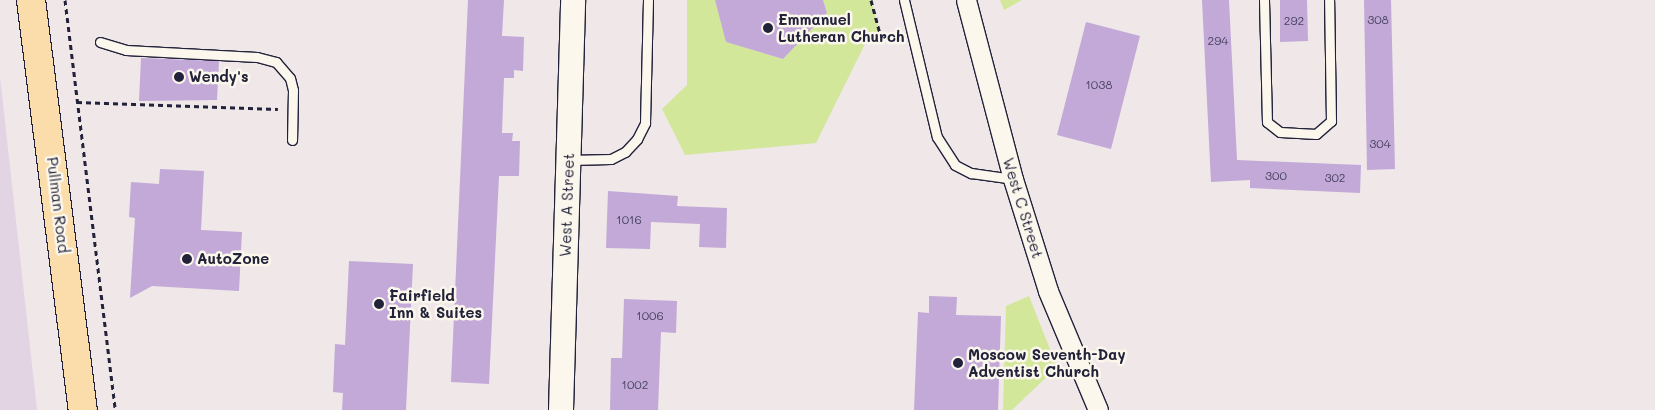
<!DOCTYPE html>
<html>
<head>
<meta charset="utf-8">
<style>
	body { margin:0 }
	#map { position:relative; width:1655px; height:410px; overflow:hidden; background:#f0e7e8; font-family:Mali,sans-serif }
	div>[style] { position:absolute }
	.built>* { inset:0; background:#e2d4e3 }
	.green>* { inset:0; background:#d3e79b }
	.building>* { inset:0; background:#c2a9d7 }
	.path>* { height:3px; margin-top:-1.5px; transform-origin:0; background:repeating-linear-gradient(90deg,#22223b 0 5px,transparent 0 9px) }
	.roads { filter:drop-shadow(1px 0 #22223b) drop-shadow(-1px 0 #22223b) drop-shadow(0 1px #22223b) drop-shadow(0 -1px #22223b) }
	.service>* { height:9px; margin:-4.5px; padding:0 4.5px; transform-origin:4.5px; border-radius:4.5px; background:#fbf7ec }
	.minor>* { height:19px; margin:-9.5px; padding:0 9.5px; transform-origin:9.5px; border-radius:9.5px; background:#fbf7ec }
	.tertiary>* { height:24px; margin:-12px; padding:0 12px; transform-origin:12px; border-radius:12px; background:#fbf7ec }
	.primary>* { height:28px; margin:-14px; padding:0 14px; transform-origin:14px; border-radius:14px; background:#fbdcab }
	.dots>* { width:14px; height:14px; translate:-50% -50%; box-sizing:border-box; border:2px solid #fbf7ec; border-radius:50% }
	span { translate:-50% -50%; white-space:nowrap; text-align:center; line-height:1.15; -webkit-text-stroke:5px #fbf7ec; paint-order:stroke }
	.number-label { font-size:12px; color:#4a4462 }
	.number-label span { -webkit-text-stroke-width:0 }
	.poi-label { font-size:15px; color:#22223b; font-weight:700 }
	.left { translate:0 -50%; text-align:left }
	.street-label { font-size:15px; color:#22223b }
</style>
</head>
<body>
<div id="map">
	<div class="built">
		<div style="clip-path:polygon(0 77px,37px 410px,0 410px)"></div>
	</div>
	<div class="green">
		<div style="clip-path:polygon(687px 0,715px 0,727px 42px,783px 59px,827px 13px,823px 0,871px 0,882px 41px,866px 42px,816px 143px,685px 155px,662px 109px,687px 85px)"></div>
		<div style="clip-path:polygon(1000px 0,1022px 0,1004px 10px)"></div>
		<div style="clip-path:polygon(1029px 296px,1057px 367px,1012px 410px,1003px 410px,1006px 306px)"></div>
	</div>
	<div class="building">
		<div style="clip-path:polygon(468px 0,504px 0,502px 36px,524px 37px,523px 71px,514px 70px,514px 78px,504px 78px,502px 133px,513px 133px,512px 141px,520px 141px,519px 176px,499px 176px,489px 384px,451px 382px)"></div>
		<div style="clip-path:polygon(715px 0,823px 0,827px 13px,783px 59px,726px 42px)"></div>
		<div style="clip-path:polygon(1202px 0,1229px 0,1237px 160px,1361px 165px,1360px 193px,1250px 188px,1250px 180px,1211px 182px)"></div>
		<div style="clip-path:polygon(1280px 0,1307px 0,1308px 41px,1280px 42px)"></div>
		<div style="clip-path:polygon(1364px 0,1391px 0,1395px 169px,1367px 170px)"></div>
		<div style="clip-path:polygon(1086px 22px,1140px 36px,1111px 149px,1057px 135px)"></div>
		<div style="clip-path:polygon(141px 58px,219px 61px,217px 100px,139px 101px)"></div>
		<div style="clip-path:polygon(160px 169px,204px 171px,201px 230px,242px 232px,239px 291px,152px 286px,130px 298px,135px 218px,129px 217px,131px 182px,159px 184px)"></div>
		<div style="clip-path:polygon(608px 191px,678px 196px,677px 206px,727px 208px,726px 248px,699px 247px,700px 224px,651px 222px,650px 249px,606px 248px)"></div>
		<div style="clip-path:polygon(349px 261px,413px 264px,406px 410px,342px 410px,343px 393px,333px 392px,335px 344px,345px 345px)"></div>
		<div style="clip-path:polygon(929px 296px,957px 297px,956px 315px,1001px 316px,998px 410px,914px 410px,918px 312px,929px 313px)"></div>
		<div style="clip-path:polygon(624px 299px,677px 301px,676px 333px,661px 332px,658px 410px,610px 410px,611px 358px,622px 358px)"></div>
	</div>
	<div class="path">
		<div style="left:65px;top:0;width:413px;rotate:83deg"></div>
		<div style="left:871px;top:0;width:42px;rotate:75deg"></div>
		<div style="left:77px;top:102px;width:201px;rotate:2deg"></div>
	</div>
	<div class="roads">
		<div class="service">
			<div style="left:904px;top:0;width:141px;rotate:76.5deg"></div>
			<div style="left:937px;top:137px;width:33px;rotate:57deg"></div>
			<div style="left:955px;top:165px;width:18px;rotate:27deg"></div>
			<div style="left:971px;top:173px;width:42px;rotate:8.1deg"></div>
			<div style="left:1264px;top:0;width:122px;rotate:88.6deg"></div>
			<div style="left:1267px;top:122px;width:16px;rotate:38deg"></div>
			<div style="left:1280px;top:132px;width:36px;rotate:3deg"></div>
			<div style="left:1316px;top:134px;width:20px;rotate:-41deg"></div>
			<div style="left:1331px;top:121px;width:121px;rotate:-90.9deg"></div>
			<div style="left:100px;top:42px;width:27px;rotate:17deg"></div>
			<div style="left:126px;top:50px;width:131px;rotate:3.1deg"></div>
			<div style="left:257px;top:57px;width:20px;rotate:15deg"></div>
			<div style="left:276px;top:62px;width:21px;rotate:49deg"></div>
			<div style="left:290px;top:78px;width:12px;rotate:76deg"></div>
			<div style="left:293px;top:90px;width:50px;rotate:91.1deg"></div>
			<div style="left:569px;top:160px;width:42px;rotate:-1.4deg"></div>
			<div style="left:611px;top:159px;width:16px;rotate:-27deg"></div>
			<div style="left:625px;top:152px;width:18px;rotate:-47deg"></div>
			<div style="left:637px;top:139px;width:18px;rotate:-63deg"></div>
			<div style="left:645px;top:123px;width:123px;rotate:-88.6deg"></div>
		</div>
		<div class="minor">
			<div style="left:966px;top:0;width:185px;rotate:75.3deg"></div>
			<div style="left:1013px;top:179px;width:117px;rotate:72.6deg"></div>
			<div style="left:1048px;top:291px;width:129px;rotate:67.2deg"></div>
		</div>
		<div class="tertiary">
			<div style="left:561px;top:410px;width:410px;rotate:-88.3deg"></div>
		</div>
		<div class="primary">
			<div style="left:31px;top:0;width:413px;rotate:82.8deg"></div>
		</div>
	</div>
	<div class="dots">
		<div style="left:768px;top:28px;background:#22223b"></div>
		<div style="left:179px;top:77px;background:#22223b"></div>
		<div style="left:187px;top:259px;background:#22223b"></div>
		<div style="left:379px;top:304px;background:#22223b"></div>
		<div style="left:958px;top:363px;background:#22223b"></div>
	</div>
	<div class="number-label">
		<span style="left:1378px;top:20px">308</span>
		<span style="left:1294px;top:21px">292</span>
		<span style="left:1218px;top:41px">294</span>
		<span style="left:1099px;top:85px">1038</span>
		<span style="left:1380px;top:144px">304</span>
		<span style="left:1276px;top:176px">300</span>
		<span style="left:1335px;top:178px">302</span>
		<span style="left:629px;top:220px">1016</span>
		<span style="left:650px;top:316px">1006</span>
		<span style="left:635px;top:385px">1002</span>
	</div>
	<div class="poi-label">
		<span class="left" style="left:778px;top:28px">Emmanuel<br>Lutheran Church</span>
		<span class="left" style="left:189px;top:77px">Wendy's</span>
		<span class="left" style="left:197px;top:259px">AutoZone</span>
		<span class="left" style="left:389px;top:304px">Fairfield<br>Inn &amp; Suites</span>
		<span class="left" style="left:968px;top:363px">Moscow Seventh-Day<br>Adventist Church</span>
	</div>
	<div class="street-label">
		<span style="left:58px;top:205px;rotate:83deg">Pullman Road</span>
		<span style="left:567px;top:205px;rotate:-88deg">West A Street</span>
		<span style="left:1023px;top:208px;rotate:73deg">West C Street</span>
	</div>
</div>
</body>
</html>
